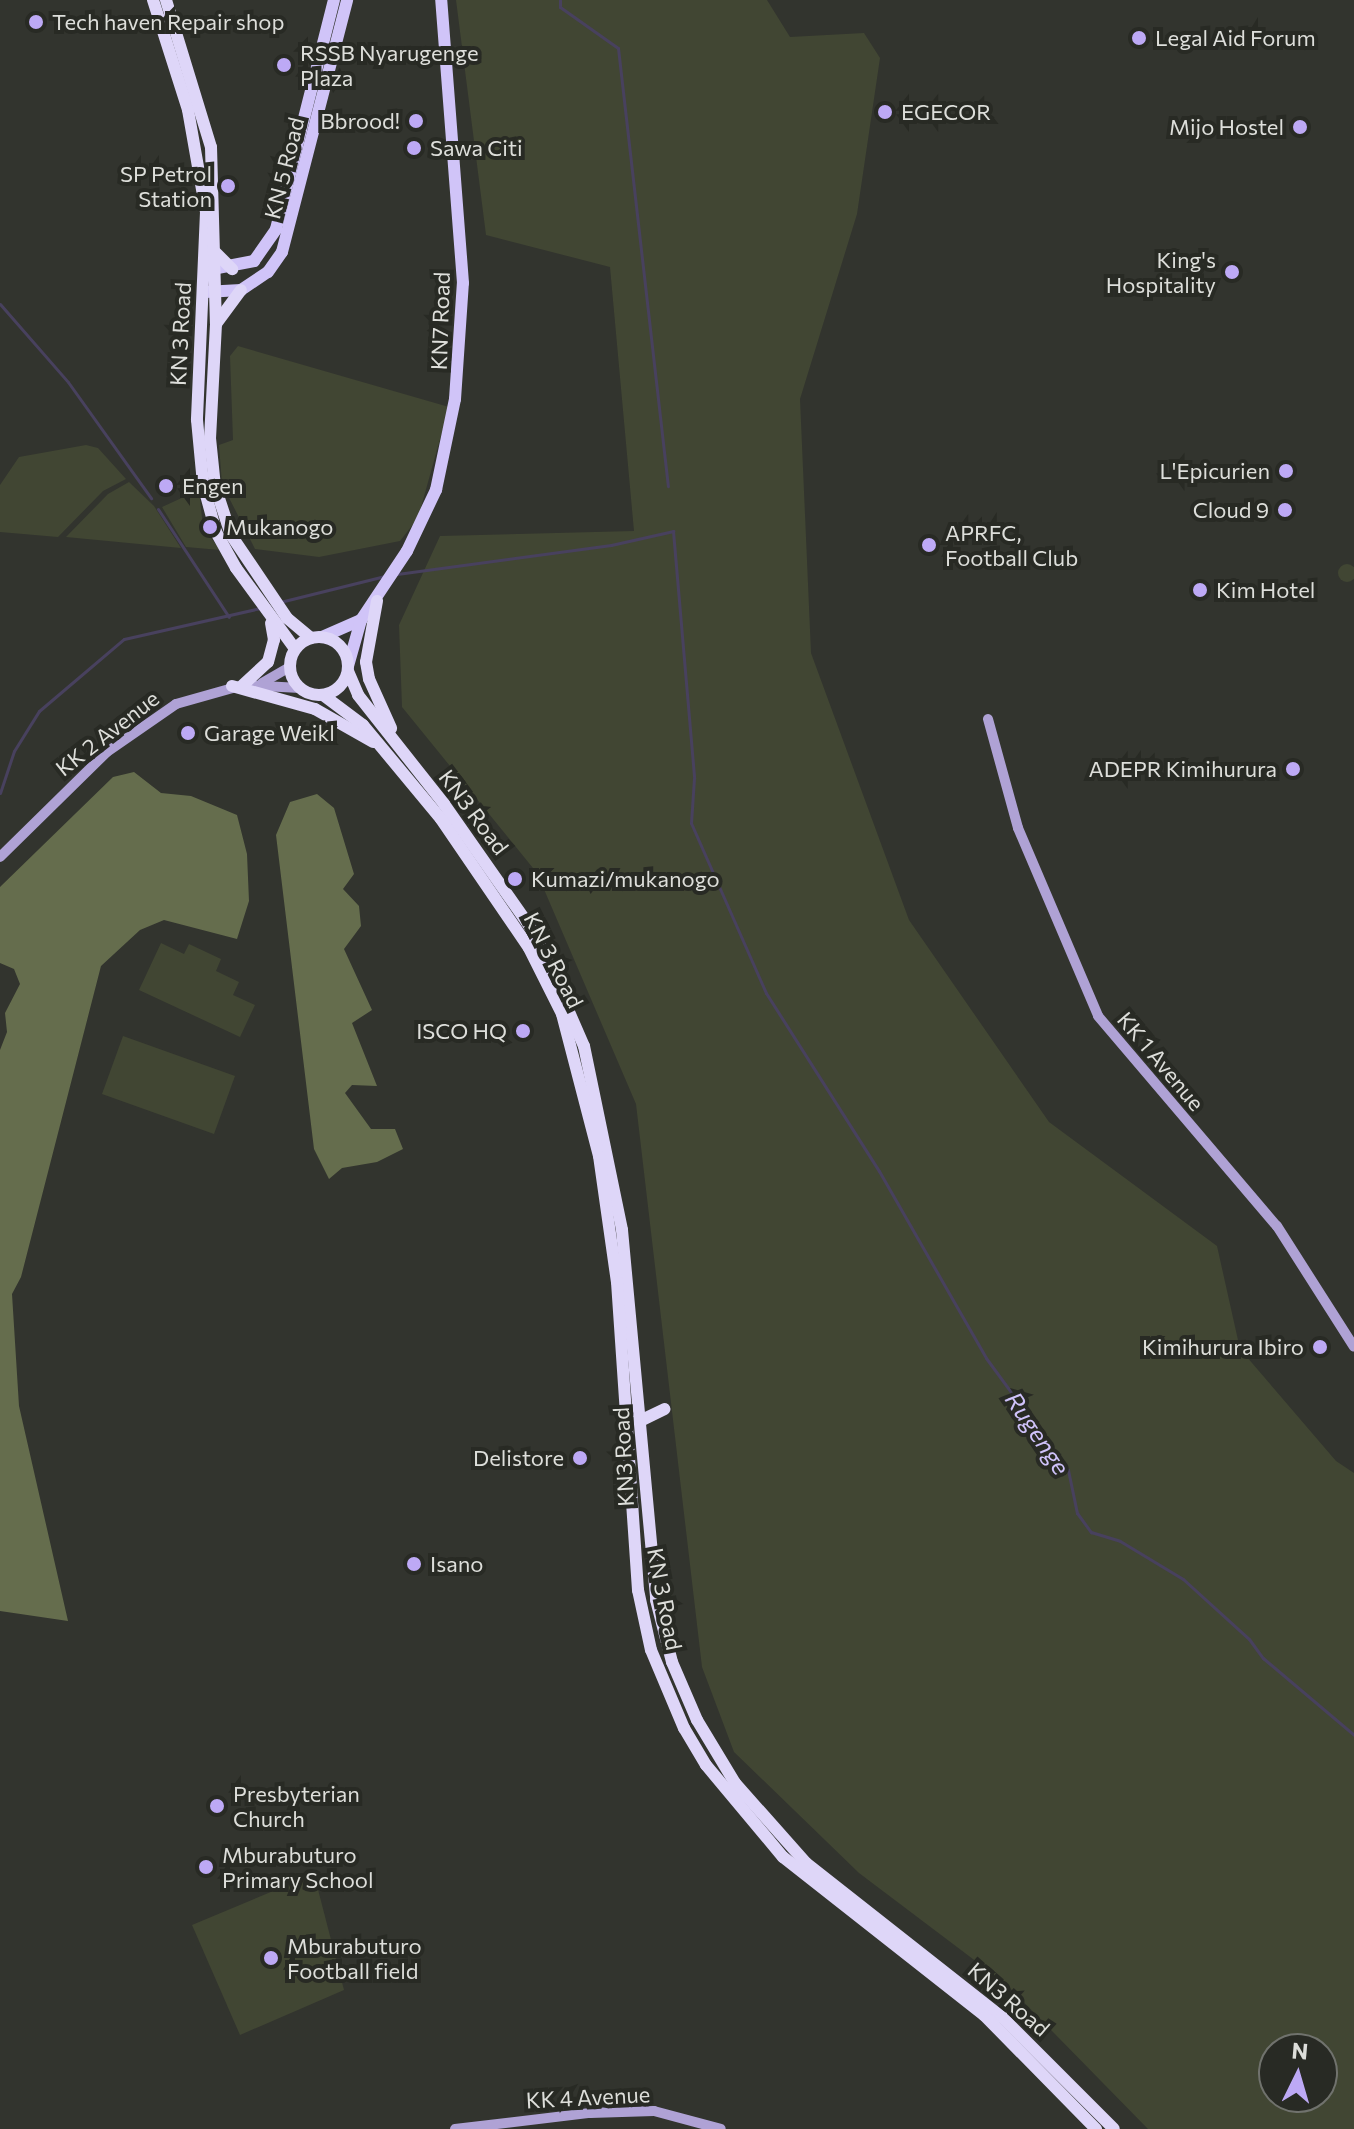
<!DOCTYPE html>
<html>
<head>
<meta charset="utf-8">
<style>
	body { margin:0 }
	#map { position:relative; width:1354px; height:2129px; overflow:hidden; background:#32342e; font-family:Commissioner,sans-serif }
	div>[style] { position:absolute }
	.green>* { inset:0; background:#414633 }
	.round { border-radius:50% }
	.forest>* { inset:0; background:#656d4d }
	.stream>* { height:3px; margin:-1.5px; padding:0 1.5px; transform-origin:1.5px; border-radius:1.5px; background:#48415e }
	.secondary>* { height:10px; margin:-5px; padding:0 5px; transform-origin:5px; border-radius:5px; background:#afa2d5 }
	.primary>* { height:12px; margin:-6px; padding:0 6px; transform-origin:6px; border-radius:6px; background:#d0c4f8 }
	.trunk>* { height:12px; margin:-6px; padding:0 6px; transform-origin:6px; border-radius:6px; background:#ded6f8 }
	.trunk>.ring { margin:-6px; padding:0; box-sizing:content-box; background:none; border:12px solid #ded6f8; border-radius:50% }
	.dots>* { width:22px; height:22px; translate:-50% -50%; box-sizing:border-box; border:4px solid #282a24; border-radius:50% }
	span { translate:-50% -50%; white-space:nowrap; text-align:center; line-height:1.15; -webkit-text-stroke:8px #282a24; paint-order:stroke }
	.poi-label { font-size:22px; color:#dddeda }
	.left { translate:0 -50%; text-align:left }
	.right { translate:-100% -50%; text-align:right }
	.street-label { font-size:22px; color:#dddeda }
	.water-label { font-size:24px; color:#cfc2fa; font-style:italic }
	.north { position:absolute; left:1258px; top:2033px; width:80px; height:80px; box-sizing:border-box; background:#282a24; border:2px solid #70726d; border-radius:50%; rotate:5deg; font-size:22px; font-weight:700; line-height:32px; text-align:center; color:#dddeda }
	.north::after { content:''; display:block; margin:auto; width:28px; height:36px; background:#bda9f5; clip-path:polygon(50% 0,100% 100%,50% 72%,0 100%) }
</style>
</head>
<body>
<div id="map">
	<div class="green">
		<div style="clip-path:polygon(evenodd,456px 0,767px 0,790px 37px,864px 33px,880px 58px,857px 214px,800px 399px,811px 653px,909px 920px,1049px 1122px,1217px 1246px,1240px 1349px,1336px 1461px,1354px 1473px,1354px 2129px,1148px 2129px,1006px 1984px,859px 1873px,734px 1752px,702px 1667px,636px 1104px,537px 873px,402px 707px,399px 625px,440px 536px,634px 531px,610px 267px,486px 235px,456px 0,1274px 2049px,1322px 2049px,1322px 2097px,1274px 2097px,1274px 2049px)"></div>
		<div style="clip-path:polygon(238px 346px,449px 407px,418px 518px,400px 541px,319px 557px,255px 549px,222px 484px,219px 445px,233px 440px,230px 356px)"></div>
		<div style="clip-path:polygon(86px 445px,98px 448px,126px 479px,103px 491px,58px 537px,0 532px,0 485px,19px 457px)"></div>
		<div style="clip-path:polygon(129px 482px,154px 506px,181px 548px,66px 537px,108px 494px)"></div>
		<div style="clip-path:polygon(199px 490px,203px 527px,220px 550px,186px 547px,162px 507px)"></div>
		<div class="round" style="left:1338px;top:564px;width:18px;height:18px"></div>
		<div style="clip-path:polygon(161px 943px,184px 954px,189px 944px,221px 959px,216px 971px,239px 982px,233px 995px,255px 1005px,240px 1037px,139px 990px)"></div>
		<div style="clip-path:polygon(123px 1036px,235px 1076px,214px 1134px,102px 1094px)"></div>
		<div style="clip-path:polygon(314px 1874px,344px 1990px,240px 2035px,192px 1925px)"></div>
	</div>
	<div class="forest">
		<div style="clip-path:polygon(134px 772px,161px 793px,191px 796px,237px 815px,247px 854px,249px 901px,237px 939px,164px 920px,140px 930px,101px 966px,21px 1277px,12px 1294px,19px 1406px,68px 1621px,0 1611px,0 1050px,7px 1032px,5px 1013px,20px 984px,14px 969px,0 963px,0 887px,113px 777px)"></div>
		<div style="clip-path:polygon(317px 794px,334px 808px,354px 874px,343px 889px,359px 906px,361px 926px,344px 949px,372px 1010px,352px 1023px,377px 1086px,352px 1085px,345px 1093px,371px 1129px,395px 1129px,403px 1149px,377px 1162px,342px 1168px,329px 1179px,314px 1149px,276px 835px,290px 802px)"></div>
	</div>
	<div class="stream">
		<div style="left:560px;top:0;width:7px;rotate:90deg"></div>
		<div style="left:560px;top:7px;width:71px;rotate:35.3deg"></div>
		<div style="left:618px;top:48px;width:441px;rotate:83.5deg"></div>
		<div style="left:0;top:304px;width:103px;rotate:48.9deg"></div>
		<div style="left:68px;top:382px;width:143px;rotate:54.4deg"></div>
		<div style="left:158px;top:509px;width:129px;rotate:56.7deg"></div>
		<div style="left:397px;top:574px;width:216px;rotate:-7.7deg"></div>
		<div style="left:611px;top:545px;width:64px;rotate:-12.7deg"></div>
		<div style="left:673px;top:531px;width:248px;rotate:85.1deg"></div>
		<div style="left:694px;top:778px;width:45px;rotate:93.8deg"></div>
		<div style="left:691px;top:823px;width:186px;rotate:66.2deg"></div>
		<div style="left:766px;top:993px;width:211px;rotate:57.6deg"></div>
		<div style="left:879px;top:1171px;width:215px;rotate:60.2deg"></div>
		<div style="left:986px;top:1358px;width:139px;rotate:53.8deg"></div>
		<div style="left:1068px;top:1470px;width:44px;rotate:78.2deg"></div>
		<div style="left:1077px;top:1513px;width:24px;rotate:54deg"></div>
		<div style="left:1091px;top:1532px;width:30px;rotate:17deg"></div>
		<div style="left:1120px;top:1541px;width:74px;rotate:31.1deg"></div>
		<div style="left:1183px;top:1579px;width:89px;rotate:42.3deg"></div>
		<div style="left:1249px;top:1639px;width:24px;rotate:54deg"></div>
		<div style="left:1263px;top:1658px;width:119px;rotate:40.2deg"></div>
		<div style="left:280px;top:602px;width:108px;rotate:-13.9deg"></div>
		<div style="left:0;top:793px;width:44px;rotate:-71.6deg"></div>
		<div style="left:14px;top:751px;width:47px;rotate:-58deg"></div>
		<div style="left:39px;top:711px;width:111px;rotate:-40.3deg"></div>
		<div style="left:124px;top:639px;width:140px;rotate:-12.8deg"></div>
	</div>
	<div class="secondary">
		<div style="left:262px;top:683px;width:32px;rotate:-30deg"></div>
		<div style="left:988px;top:719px;width:113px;rotate:74.6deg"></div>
		<div style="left:1018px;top:828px;width:204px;rotate:66.9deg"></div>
		<div style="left:1098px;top:1016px;width:276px;rotate:49.6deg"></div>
		<div style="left:1277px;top:1226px;width:143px;rotate:57.5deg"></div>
		<div style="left:0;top:857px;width:150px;rotate:-44.5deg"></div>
		<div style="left:107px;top:752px;width:84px;rotate:-34.8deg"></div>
		<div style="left:176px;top:704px;width:70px;rotate:-15.8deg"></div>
		<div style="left:243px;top:685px;width:57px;rotate:3deg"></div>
		<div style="left:455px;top:2129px;width:136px;rotate:-6.8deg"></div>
		<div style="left:590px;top:2113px;width:64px;rotate:-1.8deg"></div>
		<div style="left:654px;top:2111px;width:69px;rotate:15deg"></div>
	</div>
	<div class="primary">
		<div style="left:207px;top:270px;width:48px;rotate:-10.8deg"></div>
		<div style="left:254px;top:261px;width:39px;rotate:-55deg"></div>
		<div style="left:276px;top:229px;width:236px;rotate:-75.8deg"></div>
		<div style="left:205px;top:292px;width:36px;rotate:-3deg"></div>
		<div style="left:241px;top:290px;width:32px;rotate:-34deg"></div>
		<div style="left:268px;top:272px;width:24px;rotate:-55deg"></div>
		<div style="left:282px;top:252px;width:260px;rotate:-75.5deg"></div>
		<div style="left:322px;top:637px;width:43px;rotate:-23.6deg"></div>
		<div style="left:361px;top:620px;width:83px;rotate:-56.3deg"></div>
		<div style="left:407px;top:551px;width:68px;rotate:-64.6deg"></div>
		<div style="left:436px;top:490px;width:93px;rotate:-78.2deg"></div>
		<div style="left:455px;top:399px;width:116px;rotate:-86.1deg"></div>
		<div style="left:463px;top:283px;width:284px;rotate:-94.4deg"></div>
		<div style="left:348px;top:666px;width:48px;rotate:-74.2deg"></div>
	</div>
	<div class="trunk">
		<div style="left:153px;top:0;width:115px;rotate:72.3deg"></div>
		<div style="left:188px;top:110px;width:104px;rotate:80deg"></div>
		<div style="left:206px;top:212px;width:208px;rotate:92.5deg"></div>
		<div style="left:197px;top:420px;width:64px;rotate:84.6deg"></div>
		<div style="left:203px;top:484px;width:50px;rotate:74.8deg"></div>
		<div style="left:216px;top:532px;width:41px;rotate:60.9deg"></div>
		<div style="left:236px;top:568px;width:100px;rotate:53.9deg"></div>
		<div style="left:166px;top:0;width:154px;rotate:73deg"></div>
		<div style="left:211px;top:147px;width:177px;rotate:88.4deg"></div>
		<div style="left:216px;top:324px;width:114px;rotate:93deg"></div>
		<div style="left:210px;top:438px;width:48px;rotate:84.1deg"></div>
		<div style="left:215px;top:486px;width:52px;rotate:71.9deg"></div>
		<div style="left:231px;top:535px;width:100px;rotate:56deg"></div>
		<div style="left:287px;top:618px;width:31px;rotate:40deg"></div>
		<div style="left:216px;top:253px;width:23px;rotate:45deg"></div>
		<div style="left:216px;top:324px;width:42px;rotate:-53.7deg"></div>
		<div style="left:377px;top:601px;width:62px;rotate:100.2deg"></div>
		<div style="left:366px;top:662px;width:17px;rotate:80deg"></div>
		<div style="left:369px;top:679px;width:54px;rotate:65.8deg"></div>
		<div class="ring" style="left:290px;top:637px;width:46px;height:46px"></div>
		<div style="left:348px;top:671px;width:26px;rotate:67deg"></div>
		<div style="left:358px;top:695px;width:139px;rotate:51.7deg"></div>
		<div style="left:444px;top:804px;width:159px;rotate:55deg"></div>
		<div style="left:535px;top:934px;width:122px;rotate:66.4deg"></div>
		<div style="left:584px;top:1046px;width:188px;rotate:78.3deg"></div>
		<div style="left:622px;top:1230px;width:372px;rotate:84.7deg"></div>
		<div style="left:656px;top:1600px;width:64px;rotate:75.5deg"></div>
		<div style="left:672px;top:1662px;width:63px;rotate:66.7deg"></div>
		<div style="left:697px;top:1720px;width:74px;rotate:58.9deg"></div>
		<div style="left:735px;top:1783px;width:107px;rotate:48.4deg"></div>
		<div style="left:806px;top:1863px;width:249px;rotate:38.2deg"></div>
		<div style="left:1002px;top:2017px;width:158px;rotate:45deg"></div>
		<div style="left:243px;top:685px;width:34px;rotate:-43deg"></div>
		<div style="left:268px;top:662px;width:23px;rotate:-75deg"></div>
		<div style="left:274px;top:640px;width:17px;rotate:-100deg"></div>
		<div style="left:232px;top:686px;width:86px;rotate:15.5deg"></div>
		<div style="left:315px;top:709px;width:67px;rotate:29.6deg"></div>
		<div style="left:323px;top:695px;width:50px;rotate:36.9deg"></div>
		<div style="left:363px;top:725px;width:122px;rotate:50.3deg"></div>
		<div style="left:441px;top:819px;width:156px;rotate:55.7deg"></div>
		<div style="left:529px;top:948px;width:74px;rotate:63.4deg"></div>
		<div style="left:562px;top:1014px;width:147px;rotate:75.4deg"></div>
		<div style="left:599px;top:1156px;width:127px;rotate:81.9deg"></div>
		<div style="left:617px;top:1282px;width:309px;rotate:86.1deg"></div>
		<div style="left:638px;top:1590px;width:61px;rotate:77.8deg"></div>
		<div style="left:651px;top:1650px;width:85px;rotate:67.1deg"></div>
		<div style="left:684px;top:1728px;width:43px;rotate:59.3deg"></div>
		<div style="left:706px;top:1765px;width:120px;rotate:50.1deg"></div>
		<div style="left:783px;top:1857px;width:256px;rotate:38.2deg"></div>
		<div style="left:984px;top:2015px;width:160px;rotate:45.5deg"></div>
		<div style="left:642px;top:1420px;width:25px;rotate:-26deg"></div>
	</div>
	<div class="dots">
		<div style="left:36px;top:22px;background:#bda9f5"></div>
		<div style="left:1139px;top:38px;background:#bda9f5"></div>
		<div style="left:284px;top:65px;background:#bda9f5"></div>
		<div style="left:885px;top:112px;background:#bda9f5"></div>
		<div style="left:416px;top:121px;background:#bda9f5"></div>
		<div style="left:1300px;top:127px;background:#bda9f5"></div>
		<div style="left:414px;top:148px;background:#bda9f5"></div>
		<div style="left:228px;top:186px;background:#bda9f5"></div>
		<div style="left:1232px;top:272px;background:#bda9f5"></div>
		<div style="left:1286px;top:471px;background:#bda9f5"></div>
		<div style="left:166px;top:486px;background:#bda9f5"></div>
		<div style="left:1285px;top:510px;background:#bda9f5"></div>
		<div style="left:210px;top:527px;background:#bda9f5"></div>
		<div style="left:929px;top:545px;background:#bda9f5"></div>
		<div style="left:1200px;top:590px;background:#bda9f5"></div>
		<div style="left:188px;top:733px;background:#bda9f5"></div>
		<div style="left:1293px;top:769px;background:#bda9f5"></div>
		<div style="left:515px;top:879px;background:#bda9f5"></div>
		<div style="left:523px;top:1031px;background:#bda9f5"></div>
		<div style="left:1320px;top:1347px;background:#bda9f5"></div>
		<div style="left:580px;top:1458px;background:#bda9f5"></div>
		<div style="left:414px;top:1564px;background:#bda9f5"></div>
		<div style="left:217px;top:1806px;background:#bda9f5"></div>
		<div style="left:206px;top:1867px;background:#bda9f5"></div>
		<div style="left:271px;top:1958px;background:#bda9f5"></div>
	</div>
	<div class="poi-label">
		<span class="left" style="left:52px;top:22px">Tech haven Repair shop</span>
		<span class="left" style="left:1155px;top:38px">Legal Aid Forum</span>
		<span class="left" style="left:300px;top:65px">RSSB Nyarugenge<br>Plaza</span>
		<span class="left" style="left:901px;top:112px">EGECOR</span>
		<span class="right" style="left:400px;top:121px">Bbrood!</span>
		<span class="right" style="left:1284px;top:127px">Mijo Hostel</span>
		<span class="left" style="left:430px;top:148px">Sawa Citi</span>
		<span class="right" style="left:212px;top:186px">SP Petrol<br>Station</span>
		<span class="right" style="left:1216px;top:272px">King's<br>Hospitality</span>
		<span class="right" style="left:1270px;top:471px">L'Epicurien</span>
		<span class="left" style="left:182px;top:486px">Engen</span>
		<span class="right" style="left:1269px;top:510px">Cloud 9</span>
		<span class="left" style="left:226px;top:527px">Mukanogo</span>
		<span class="left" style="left:945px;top:545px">APRFC,<br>Football Club</span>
		<span class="left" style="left:1216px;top:590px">Kim Hotel</span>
		<span class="left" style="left:204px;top:733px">Garage Weikl</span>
		<span class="right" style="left:1277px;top:769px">ADEPR Kimihurura</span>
		<span class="left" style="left:531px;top:879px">Kumazi/mukanogo</span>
		<span class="right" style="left:507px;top:1031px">ISCO HQ</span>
		<span class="right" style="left:1304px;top:1347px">Kimihurura Ibiro</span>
		<span class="right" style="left:564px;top:1458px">Delistore</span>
		<span class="left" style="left:430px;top:1564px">Isano</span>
		<span class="left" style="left:233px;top:1806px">Presbyterian<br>Church</span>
		<span class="left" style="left:222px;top:1867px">Mburabuturo<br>Primary School</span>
		<span class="left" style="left:287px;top:1958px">Mburabuturo<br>Football field</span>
	</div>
	<div class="street-label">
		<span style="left:284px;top:168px;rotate:-76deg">KN 5 Road</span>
		<span style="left:440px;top:321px;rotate:-88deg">KN7 Road</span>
		<span style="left:180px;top:334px;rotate:-87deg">KN 3 Road</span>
		<span style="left:107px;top:733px;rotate:-38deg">KK 2 Avenue</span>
		<span style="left:474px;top:812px;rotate:53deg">KN3 Road</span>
		<span style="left:554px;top:960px;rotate:63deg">KN 3 Road</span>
		<span style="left:1161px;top:1061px;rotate:50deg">KK 1 Avenue</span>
		<span style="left:623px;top:1457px;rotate:-93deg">KN3 Road</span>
		<span style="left:665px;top:1599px;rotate:79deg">KN 3 Road</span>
		<span style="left:1009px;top:1999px;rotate:41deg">KN3 Road</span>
		<span style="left:588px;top:2097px;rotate:-3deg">KK 4 Avenue</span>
	</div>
	<div class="water-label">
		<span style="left:1038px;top:1433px;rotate:56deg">Rugenge</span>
	</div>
	<div class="north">N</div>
</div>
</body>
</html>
